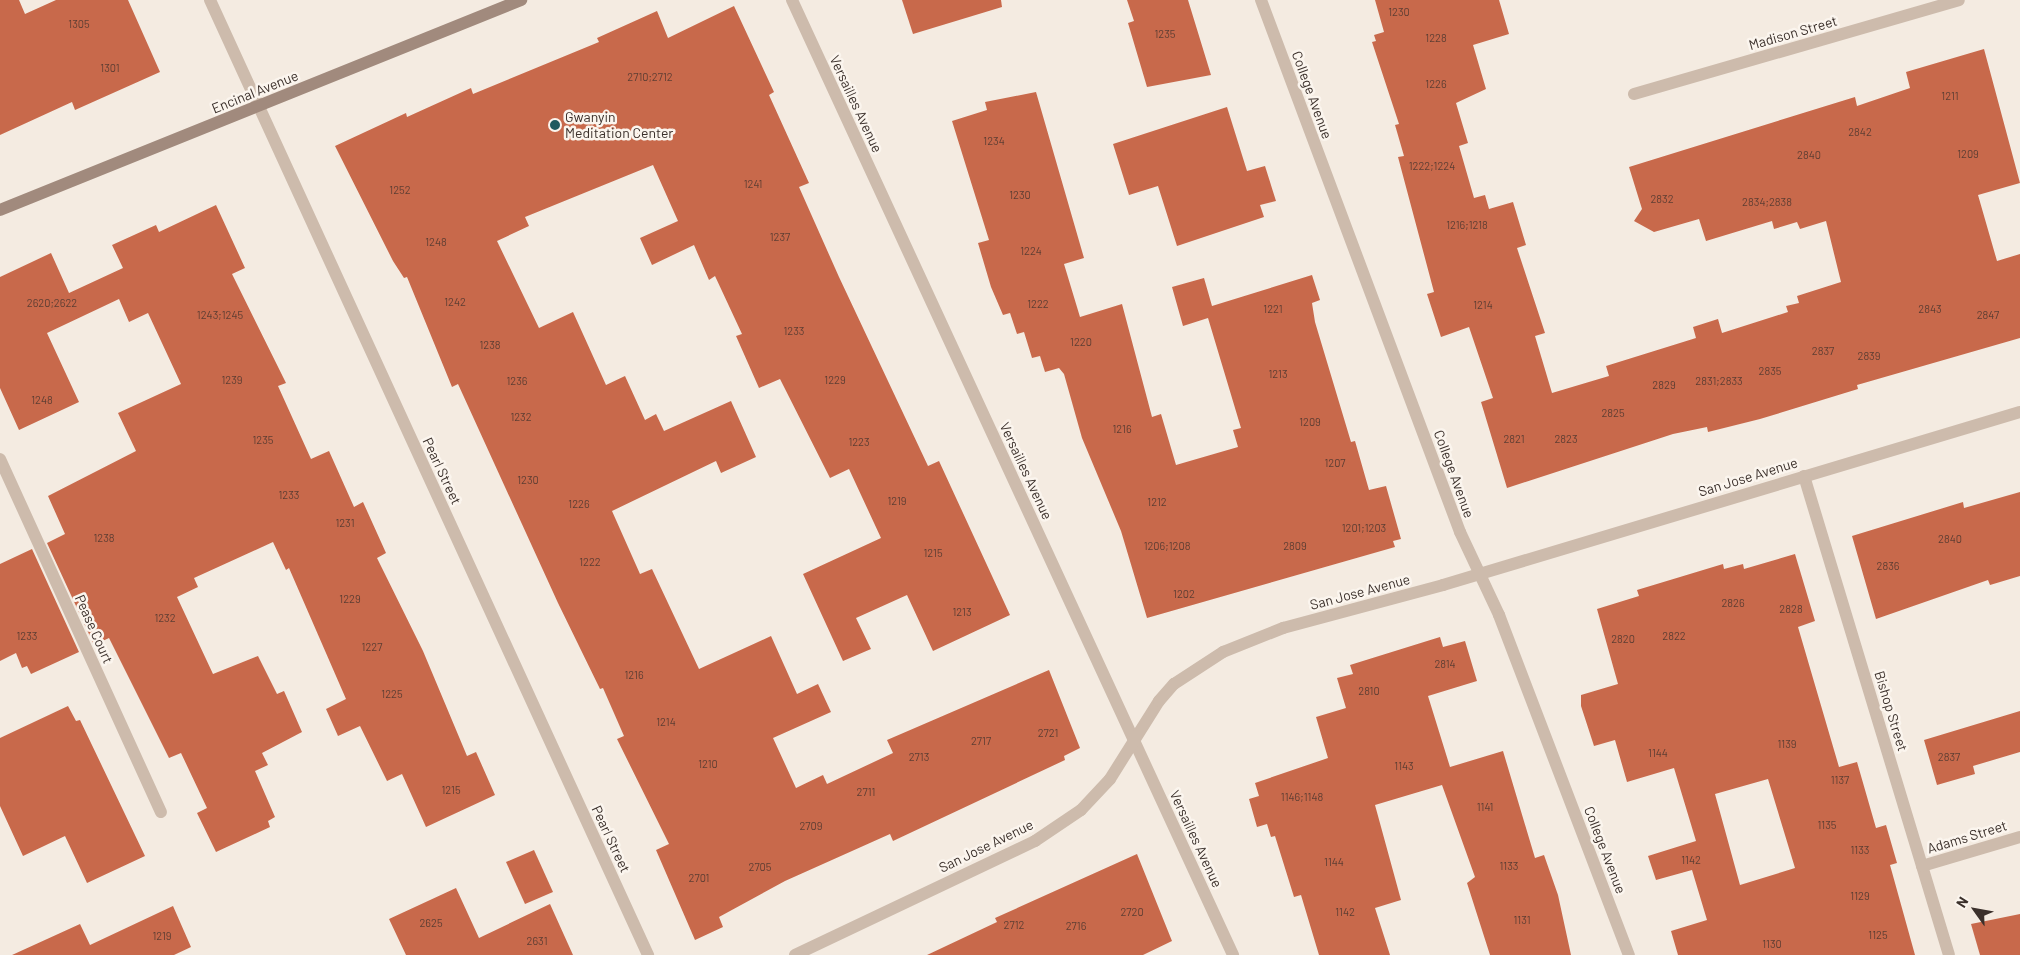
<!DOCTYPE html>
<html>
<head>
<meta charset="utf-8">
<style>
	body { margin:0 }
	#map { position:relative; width:2020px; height:955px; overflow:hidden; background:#f4ebe1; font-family:Barlow,sans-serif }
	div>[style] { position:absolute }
	.building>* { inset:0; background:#c8694b }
	.street>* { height:12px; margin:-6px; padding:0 6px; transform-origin:6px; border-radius:6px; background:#cdbbac }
	.secondary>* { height:12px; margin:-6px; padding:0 6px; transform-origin:6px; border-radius:6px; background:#a18a7d }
	.dots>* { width:14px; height:14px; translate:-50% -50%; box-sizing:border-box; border:2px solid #fbf5ee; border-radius:50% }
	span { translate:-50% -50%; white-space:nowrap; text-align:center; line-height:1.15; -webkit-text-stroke:5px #fbf5ee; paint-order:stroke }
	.number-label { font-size:11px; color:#5e3e33 }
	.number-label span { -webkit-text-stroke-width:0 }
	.street-label { font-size:14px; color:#3b302b }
	.poi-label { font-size:14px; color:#3b302b }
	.left { translate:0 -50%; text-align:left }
	.north { position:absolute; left:1950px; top:885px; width:50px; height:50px; -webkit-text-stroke:4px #fbf5ee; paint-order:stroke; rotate:302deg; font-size:14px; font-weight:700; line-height:20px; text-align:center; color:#3b302b }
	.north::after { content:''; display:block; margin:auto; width:18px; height:22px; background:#3b302b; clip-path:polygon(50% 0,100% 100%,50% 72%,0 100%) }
</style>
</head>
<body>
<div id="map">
	<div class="building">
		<div style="clip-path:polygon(0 0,19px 0,25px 14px,56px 0,128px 0,160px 72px,75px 110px,72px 102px,0 135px)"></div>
		<div style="clip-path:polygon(902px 0,1001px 0,1002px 7px,913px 34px)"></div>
		<div style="clip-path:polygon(1127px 0,1188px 0,1211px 75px,1147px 87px,1128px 23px,1134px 21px)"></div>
		<div style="clip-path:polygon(1375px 0,1499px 0,1509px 34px,1473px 45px,1486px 89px,1456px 103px,1468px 143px,1459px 146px,1474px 198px,1485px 195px,1489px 209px,1513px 202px,1526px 245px,1517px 248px,1545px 333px,1535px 336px,1552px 393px,1609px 376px,1606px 366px,1696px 338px,1693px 327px,1718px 319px,1722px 333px,1788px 312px,1786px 306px,1799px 303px,1797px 296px,1841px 282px,1826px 221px,1800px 229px,1797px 222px,1774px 229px,1772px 221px,1706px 241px,1699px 219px,1654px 232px,1634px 221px,1642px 209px,1629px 167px,1855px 97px,1857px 106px,1910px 88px,1906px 72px,1984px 49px,2020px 183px,1978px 195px,1997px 261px,2020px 254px,2020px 338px,1857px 385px,1858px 389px,1760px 419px,1708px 432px,1707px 427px,1673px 434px,1507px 488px,1481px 402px,1493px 398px,1469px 327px,1441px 337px,1427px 294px,1434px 292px,1398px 157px,1404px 156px,1395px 125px,1399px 124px,1372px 42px,1376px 41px,1374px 35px,1384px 32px)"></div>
		<div style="clip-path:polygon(734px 6px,774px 92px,769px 95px,809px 183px,799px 187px,839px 277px,928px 466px,939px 461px,1010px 615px,933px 651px,907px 595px,856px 618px,871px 649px,843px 661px,803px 574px,881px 538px,849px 469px,830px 478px,780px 379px,759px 388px,736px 336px,742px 334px,715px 276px,709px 280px,694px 245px,652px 265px,640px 238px,678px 221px,653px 165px,525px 217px,529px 226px,497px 241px,539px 328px,573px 312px,606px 385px,625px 376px,645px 420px,656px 414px,664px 431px,731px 401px,756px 457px,721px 473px,716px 461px,612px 511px,640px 574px,652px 569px,699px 669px,771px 636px,797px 694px,818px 684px,831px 712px,773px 738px,796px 788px,823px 775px,827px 784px,893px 753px,887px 740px,1049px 670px,1080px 748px,1064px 756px,1065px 760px,893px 841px,890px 834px,785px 881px,719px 917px,723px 927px,695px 940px,656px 850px,669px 844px,617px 739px,624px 736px,603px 688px,600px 689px,558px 603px,458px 384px,452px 387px,407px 277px,404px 278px,393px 261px,335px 146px,406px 113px,407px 117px,471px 88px,473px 94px,599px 42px,597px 38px,657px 11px,668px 38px)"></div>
		<div style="clip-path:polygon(1036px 92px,1084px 258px,1064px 264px,1080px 317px,1122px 304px,1152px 417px,1161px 414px,1176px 465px,1238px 447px,1233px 430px,1241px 428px,1208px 318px,1183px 326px,1172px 287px,1204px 278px,1212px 306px,1312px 275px,1320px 300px,1312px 303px,1315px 322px,1351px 442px,1355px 441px,1369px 490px,1386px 486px,1401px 539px,1393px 541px,1395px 547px,1147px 618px,1121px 531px,1082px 438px,1064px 374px,1059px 368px,1045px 372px,1040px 356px,1032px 358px,1024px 332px,1017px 334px,1010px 313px,1003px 315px,991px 287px,978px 243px,989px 240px,952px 121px,987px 110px,985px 102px)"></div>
		<div style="clip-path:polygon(1227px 107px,1247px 171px,1265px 166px,1276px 201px,1260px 205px,1264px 217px,1177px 246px,1158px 186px,1129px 195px,1113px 144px)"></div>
		<div style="clip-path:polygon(216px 205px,245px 268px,232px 274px,286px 383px,278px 386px,311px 459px,329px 451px,354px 507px,363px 502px,386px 553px,377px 558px,423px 651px,467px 756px,476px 752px,495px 795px,426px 827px,402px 774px,387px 781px,360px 726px,338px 736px,326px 709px,346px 699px,289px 568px,286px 570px,273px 542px,194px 578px,198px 587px,177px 597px,213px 674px,258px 656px,277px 694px,284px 691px,302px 732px,262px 753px,268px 765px,255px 771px,275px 817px,268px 821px,270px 827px,216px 852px,197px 813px,207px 808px,181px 753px,169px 758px,109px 638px,94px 645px,47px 543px,65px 534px,48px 496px,136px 451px,118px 413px,181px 384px,148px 313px,129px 322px,119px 299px,47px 333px,79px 402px,19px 430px,0 388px,0 277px,51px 253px,69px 293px,123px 268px,112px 245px,156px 225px,159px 232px)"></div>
		<div style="clip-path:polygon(2020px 492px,2020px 576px,1990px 585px,1988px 580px,1876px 619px,1852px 536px,1963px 502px,1964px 508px)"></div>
		<div style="clip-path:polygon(32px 549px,79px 652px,31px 674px,27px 666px,22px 668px,16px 653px,0 661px,0 564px)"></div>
		<div style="clip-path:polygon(evenodd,1795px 554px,1815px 621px,1798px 627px,1839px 767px,1857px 762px,1876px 828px,1886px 825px,1897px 863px,1890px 865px,1915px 955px,1678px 955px,1671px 931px,1707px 920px,1692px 870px,1656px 880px,1648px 856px,1696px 841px,1674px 768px,1627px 782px,1615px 740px,1594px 746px,1581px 706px,1581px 695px,1618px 684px,1597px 609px,1639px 596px,1637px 590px,1723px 564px,1724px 569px,1743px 564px,1744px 569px,1795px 554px,1768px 779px,1795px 868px,1740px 885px,1715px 794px,1768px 779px)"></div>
		<div style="clip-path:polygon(1440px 637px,1443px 647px,1465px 641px,1477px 681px,1428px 696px,1450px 767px,1503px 751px,1535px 858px,1544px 855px,1558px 895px,1571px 955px,1490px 955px,1467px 883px,1475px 877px,1442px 785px,1375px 805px,1401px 900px,1375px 908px,1390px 955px,1319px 955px,1301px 895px,1294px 897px,1275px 836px,1271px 837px,1267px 824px,1257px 827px,1249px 799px,1259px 796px,1255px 783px,1328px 758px,1316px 717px,1346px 708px,1337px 678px,1353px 674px,1350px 665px)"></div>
		<div style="clip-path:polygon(68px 706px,76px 721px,80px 720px,145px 856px,87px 883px,65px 836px,23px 856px,0 806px,0 738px)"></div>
		<div style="clip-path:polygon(2020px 711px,2020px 752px,1973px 766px,1975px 774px,1937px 785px,1924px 740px)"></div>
		<div style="clip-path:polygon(534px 850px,553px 892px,525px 904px,506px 862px)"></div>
		<div style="clip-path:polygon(1137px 854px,1172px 941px,1143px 955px,927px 955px,997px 922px,995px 918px)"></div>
		<div style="clip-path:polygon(456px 888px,479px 938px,550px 904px,573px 955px,406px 955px,389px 919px)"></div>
		<div style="clip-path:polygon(173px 906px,191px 947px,174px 955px,12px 955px,80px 924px,90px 945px)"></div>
		<div style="clip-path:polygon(2020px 914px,2020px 955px,1980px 955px,1971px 924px)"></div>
	</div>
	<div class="street">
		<div style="left:210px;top:0;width:1051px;rotate:65.36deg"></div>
		<div style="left:792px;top:0;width:1052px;rotate:65.21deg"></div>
		<div style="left:1261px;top:0;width:568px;rotate:69.49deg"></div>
		<div style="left:1460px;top:532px;width:92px;rotate:64.8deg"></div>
		<div style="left:1499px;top:615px;width:364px;rotate:69.1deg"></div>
		<div style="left:1634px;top:94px;width:338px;rotate:-16.1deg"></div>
		<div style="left:0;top:459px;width:388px;rotate:65.5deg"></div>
		<div style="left:1804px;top:476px;width:500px;rotate:73.16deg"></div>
		<div style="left:1922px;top:866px;width:102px;rotate:-16.5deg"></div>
		<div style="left:795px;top:955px;width:266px;rotate:-25.4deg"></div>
		<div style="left:1035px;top:841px;width:55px;rotate:-34deg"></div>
		<div style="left:1081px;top:810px;width:42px;rotate:-46.9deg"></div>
		<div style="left:1110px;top:779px;width:92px;rotate:-57.9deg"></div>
		<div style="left:1159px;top:701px;width:23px;rotate:-49deg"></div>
		<div style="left:1174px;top:684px;width:59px;rotate:-33.1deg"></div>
		<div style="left:1223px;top:652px;width:65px;rotate:-21.8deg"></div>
		<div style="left:1283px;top:628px;width:166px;rotate:-15deg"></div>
		<div style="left:1443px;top:585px;width:602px;rotate:-16.69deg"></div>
	</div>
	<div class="secondary">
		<div style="left:0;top:210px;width:562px;rotate:-21.95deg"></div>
	</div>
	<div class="dots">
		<div style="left:555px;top:125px;background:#1f5a5e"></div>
	</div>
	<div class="number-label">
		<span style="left:1399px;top:12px">1230</span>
		<span style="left:79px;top:24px">1305</span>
		<span style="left:1165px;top:34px">1235</span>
		<span style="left:1436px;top:38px">1228</span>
		<span style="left:110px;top:68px">1301</span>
		<span style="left:650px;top:77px">2710;2712</span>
		<span style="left:1436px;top:84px">1226</span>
		<span style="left:1950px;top:96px">1211</span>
		<span style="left:1860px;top:132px">2842</span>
		<span style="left:994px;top:141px">1234</span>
		<span style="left:1968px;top:154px">1209</span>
		<span style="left:1809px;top:155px">2840</span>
		<span style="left:1432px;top:166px">1222;1224</span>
		<span style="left:753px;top:184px">1241</span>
		<span style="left:400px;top:190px">1252</span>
		<span style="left:1020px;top:195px">1230</span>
		<span style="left:1662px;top:199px">2832</span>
		<span style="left:1767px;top:202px">2834;2838</span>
		<span style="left:1467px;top:225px">1216;1218</span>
		<span style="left:780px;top:237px">1237</span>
		<span style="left:436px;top:242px">1248</span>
		<span style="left:1031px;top:251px">1224</span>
		<span style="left:455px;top:302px">1242</span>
		<span style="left:52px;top:303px">2620;2622</span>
		<span style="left:1038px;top:304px">1222</span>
		<span style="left:1483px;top:305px">1214</span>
		<span style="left:1273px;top:309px">1221</span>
		<span style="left:1930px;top:309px">2843</span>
		<span style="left:220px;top:315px">1243;1245</span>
		<span style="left:1988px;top:315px">2847</span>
		<span style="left:794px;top:331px">1233</span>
		<span style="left:1081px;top:342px">1220</span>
		<span style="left:490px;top:345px">1238</span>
		<span style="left:1823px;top:351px">2837</span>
		<span style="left:1869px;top:356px">2839</span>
		<span style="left:1770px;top:371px">2835</span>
		<span style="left:1278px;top:374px">1213</span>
		<span style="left:232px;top:380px">1239</span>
		<span style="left:835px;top:380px">1229</span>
		<span style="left:517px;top:381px">1236</span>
		<span style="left:1719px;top:381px">2831;2833</span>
		<span style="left:1664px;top:385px">2829</span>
		<span style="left:42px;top:400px">1248</span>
		<span style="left:1613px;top:413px">2825</span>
		<span style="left:521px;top:417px">1232</span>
		<span style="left:1310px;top:422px">1209</span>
		<span style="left:1122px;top:429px">1216</span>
		<span style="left:1514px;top:439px">2821</span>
		<span style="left:1566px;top:439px">2823</span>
		<span style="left:263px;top:440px">1235</span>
		<span style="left:859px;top:442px">1223</span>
		<span style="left:1335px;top:463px">1207</span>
		<span style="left:528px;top:480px">1230</span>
		<span style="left:289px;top:495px">1233</span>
		<span style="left:897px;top:501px">1219</span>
		<span style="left:1157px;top:502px">1212</span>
		<span style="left:579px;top:504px">1226</span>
		<span style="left:345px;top:523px">1231</span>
		<span style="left:1364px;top:528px">1201;1203</span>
		<span style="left:104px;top:538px">1238</span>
		<span style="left:1950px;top:539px">2840</span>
		<span style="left:1167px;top:546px">1206;1208</span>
		<span style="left:1295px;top:546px">2809</span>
		<span style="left:933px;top:553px">1215</span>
		<span style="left:590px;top:562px">1222</span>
		<span style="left:1888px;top:566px">2836</span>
		<span style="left:1184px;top:594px">1202</span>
		<span style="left:350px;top:599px">1229</span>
		<span style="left:1733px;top:603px">2826</span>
		<span style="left:1791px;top:609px">2828</span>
		<span style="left:962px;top:612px">1213</span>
		<span style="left:165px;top:618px">1232</span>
		<span style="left:27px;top:636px">1233</span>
		<span style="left:1674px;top:636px">2822</span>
		<span style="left:1623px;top:639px">2820</span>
		<span style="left:372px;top:647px">1227</span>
		<span style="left:1445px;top:664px">2814</span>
		<span style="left:634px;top:675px">1216</span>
		<span style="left:1369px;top:691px">2810</span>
		<span style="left:392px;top:694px">1225</span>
		<span style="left:666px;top:722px">1214</span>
		<span style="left:1048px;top:733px">2721</span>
		<span style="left:981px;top:741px">2717</span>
		<span style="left:1787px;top:744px">1139</span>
		<span style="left:1658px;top:753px">1144</span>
		<span style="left:919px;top:757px">2713</span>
		<span style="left:1949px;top:757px">2837</span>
		<span style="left:708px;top:764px">1210</span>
		<span style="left:1404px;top:766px">1143</span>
		<span style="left:1840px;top:780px">1137</span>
		<span style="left:451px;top:790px">1215</span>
		<span style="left:866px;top:792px">2711</span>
		<span style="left:1302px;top:797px">1146;1148</span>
		<span style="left:1485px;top:807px">1141</span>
		<span style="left:1827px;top:825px">1135</span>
		<span style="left:811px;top:826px">2709</span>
		<span style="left:1860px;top:850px">1133</span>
		<span style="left:1691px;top:860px">1142</span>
		<span style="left:1334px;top:862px">1144</span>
		<span style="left:1509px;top:866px">1133</span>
		<span style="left:760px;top:867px">2705</span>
		<span style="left:699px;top:878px">2701</span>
		<span style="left:1860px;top:896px">1129</span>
		<span style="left:1132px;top:912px">2720</span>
		<span style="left:1345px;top:912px">1142</span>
		<span style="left:1522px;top:920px">1131</span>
		<span style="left:431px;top:923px">2625</span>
		<span style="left:1014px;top:925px">2712</span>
		<span style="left:1076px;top:926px">2716</span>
		<span style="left:1878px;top:935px">1125</span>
		<span style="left:162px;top:936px">1219</span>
		<span style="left:537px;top:941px">2631</span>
		<span style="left:1772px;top:944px">1130</span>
	</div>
	<div class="street-label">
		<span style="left:1793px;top:33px;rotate:-16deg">Madison Street</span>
		<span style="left:255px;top:92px;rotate:-22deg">Encinal Avenue</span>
		<span style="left:1312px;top:95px;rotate:70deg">College Avenue</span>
		<span style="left:856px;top:104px;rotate:65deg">Versailles Avenue</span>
		<span style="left:442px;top:471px;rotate:65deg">Pearl Street</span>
		<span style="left:1026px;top:471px;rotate:65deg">Versailles Avenue</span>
		<span style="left:1454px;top:474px;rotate:70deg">College Avenue</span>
		<span style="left:1748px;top:477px;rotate:-17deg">San Jose Avenue</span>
		<span style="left:1360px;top:592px;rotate:-15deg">San Jose Avenue</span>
		<span style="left:94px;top:629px;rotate:66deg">Pease Court</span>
		<span style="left:1891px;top:711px;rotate:73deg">Bishop Street</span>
		<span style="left:1967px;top:837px;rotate:-17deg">Adams Street</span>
		<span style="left:611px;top:839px;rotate:65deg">Pearl Street</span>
		<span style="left:1196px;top:839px;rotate:65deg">Versailles Avenue</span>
		<span style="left:986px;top:846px;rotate:-26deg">San Jose Avenue</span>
		<span style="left:1605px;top:850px;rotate:69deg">College Avenue</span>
	</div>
	<div class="poi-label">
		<span class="left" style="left:565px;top:125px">Gwanyin<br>Meditation Center</span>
	</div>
	<div class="north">N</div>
</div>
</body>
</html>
